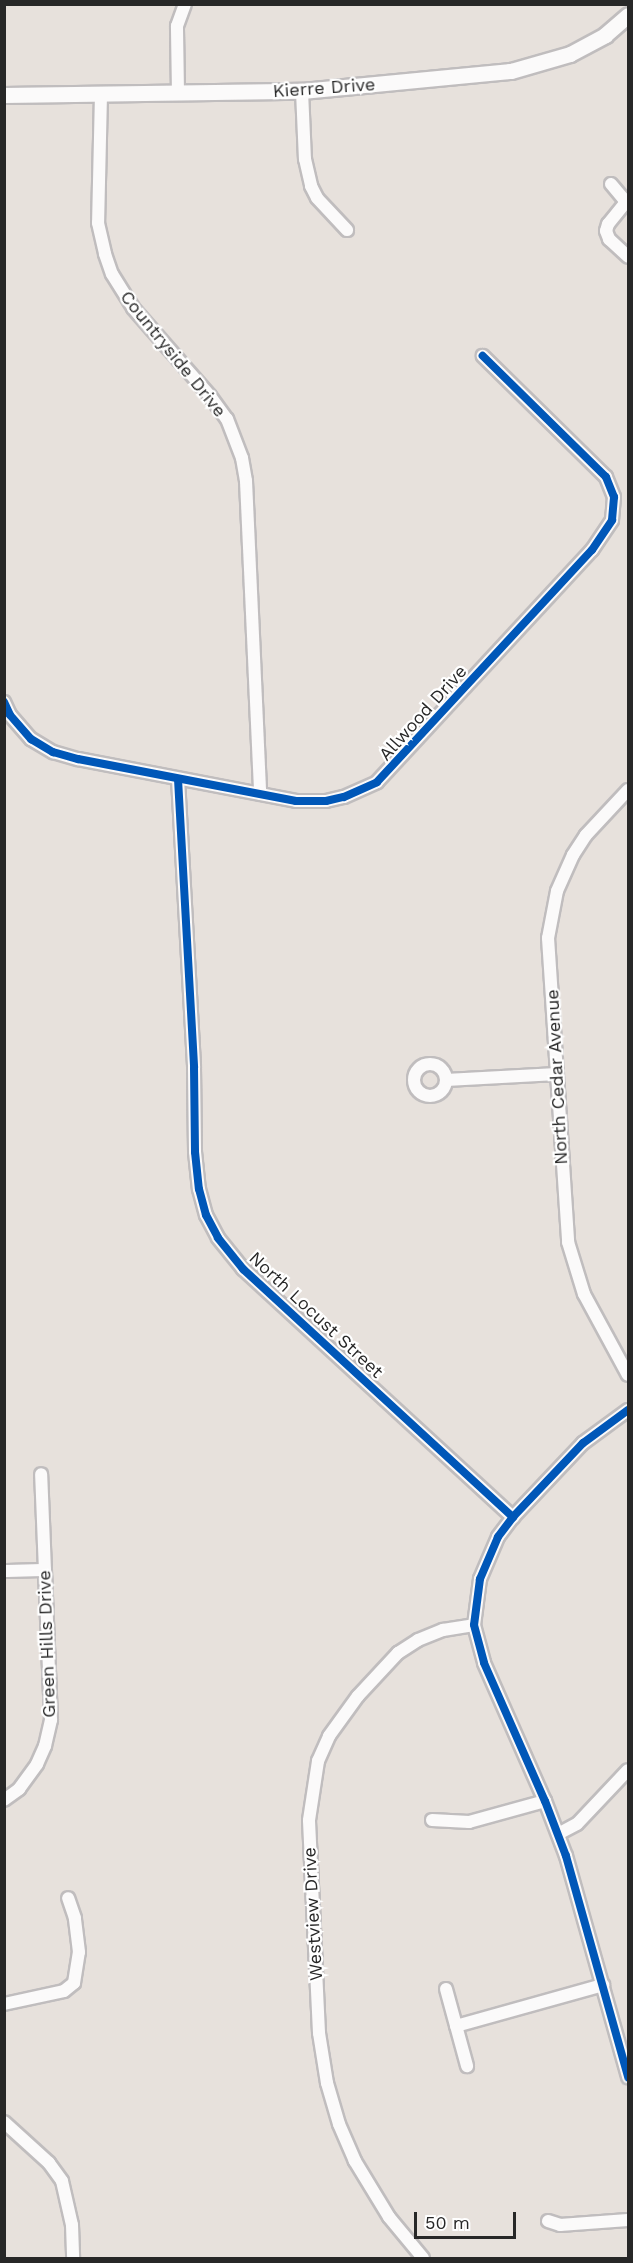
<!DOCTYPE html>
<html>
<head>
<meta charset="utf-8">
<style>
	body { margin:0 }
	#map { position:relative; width:633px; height:2263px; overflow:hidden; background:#e7e1dc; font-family:"Work Sans",sans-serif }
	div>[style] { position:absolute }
	.roads { filter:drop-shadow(2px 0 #c0bdbe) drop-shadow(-2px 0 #c0bdbe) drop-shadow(0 2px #c0bdbe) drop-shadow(0 -2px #c0bdbe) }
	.minor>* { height:12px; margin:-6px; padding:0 6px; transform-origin:6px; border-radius:6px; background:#fbfafa }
	.minor>.ring { margin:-6px; padding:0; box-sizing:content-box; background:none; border:12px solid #fbfafa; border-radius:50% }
	.tertiary>* { height:15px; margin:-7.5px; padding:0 7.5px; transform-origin:7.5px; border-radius:7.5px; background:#fbfafa }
	.cycleway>* { height:8px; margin:-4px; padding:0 4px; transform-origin:4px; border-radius:4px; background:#0057b8 }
	span { translate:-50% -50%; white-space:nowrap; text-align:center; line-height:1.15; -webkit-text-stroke:4.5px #fff; paint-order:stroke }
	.street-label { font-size:18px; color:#272727 }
	.frame { position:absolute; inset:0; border:6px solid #272727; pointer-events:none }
	.scale { position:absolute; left:414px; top:2212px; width:102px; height:27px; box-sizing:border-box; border:3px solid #272727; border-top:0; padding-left:8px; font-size:18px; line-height:21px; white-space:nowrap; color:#272727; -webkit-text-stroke:4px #fff; paint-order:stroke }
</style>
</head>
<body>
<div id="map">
	<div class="roads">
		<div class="minor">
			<div style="left:302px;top:91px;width:68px;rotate:87.5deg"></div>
			<div style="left:305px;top:159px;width:28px;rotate:77deg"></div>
			<div style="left:311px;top:186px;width:13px;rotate:63deg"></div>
			<div style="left:317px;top:198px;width:44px;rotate:46.8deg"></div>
			<div style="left:178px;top:93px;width:67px;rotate:-90.9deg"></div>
			<div style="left:177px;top:26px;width:23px;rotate:-70deg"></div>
			<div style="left:101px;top:94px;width:129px;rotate:91.3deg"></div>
			<div style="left:98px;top:223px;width:32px;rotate:77deg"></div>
			<div style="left:105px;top:254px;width:21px;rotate:71deg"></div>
			<div style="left:112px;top:274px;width:40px;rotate:58deg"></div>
			<div style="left:133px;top:308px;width:117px;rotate:48.8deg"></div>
			<div style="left:210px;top:396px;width:29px;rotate:54deg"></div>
			<div style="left:227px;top:419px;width:42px;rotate:69deg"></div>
			<div style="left:242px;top:458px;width:23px;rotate:80deg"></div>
			<div style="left:246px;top:481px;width:313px;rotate:87.4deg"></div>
			<div style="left:611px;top:184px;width:26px;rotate:50deg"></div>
			<div style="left:626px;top:202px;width:28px;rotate:129deg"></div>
			<div style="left:608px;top:224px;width:7px;rotate:106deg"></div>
			<div style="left:606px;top:231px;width:9px;rotate:69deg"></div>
			<div style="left:609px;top:239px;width:26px;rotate:43deg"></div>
			<div style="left:4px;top:702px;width:14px;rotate:65deg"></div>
			<div style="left:10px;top:715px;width:32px;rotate:49deg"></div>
			<div style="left:31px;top:739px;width:26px;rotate:31deg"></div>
			<div style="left:53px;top:752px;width:26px;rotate:16deg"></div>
			<div style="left:78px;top:759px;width:222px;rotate:10.9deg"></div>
			<div style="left:296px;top:801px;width:30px"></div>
			<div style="left:326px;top:801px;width:18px;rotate:-13deg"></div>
			<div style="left:344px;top:797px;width:36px;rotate:-24deg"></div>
			<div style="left:377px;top:782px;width:316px;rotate:-47.2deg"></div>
			<div style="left:592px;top:550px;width:36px;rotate:-56deg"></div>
			<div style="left:612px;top:520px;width:23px;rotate:-85deg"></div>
			<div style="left:614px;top:497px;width:22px;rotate:-112deg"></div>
			<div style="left:606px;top:477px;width:173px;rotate:-135.5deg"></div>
			<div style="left:178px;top:779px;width:289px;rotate:86.8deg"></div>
			<div style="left:194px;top:1068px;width:84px;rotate:89.3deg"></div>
			<div style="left:195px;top:1152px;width:37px;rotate:84deg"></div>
			<div style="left:199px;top:1189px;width:27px;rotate:75deg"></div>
			<div style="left:206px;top:1215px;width:26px;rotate:62deg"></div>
			<div style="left:218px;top:1238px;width:40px;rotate:51deg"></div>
			<div style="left:243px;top:1269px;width:367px;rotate:42.6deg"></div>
			<div style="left:628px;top:790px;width:62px;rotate:133deg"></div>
			<div style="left:586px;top:835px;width:24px;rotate:123deg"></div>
			<div style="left:573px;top:855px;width:39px;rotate:114deg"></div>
			<div style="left:557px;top:891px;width:48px;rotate:100.8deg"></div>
			<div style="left:548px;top:938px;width:305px;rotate:86.2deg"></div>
			<div style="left:568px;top:1242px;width:54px;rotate:72.9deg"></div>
			<div style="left:584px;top:1294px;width:92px;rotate:61.5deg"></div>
			<div class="ring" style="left:414px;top:1064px;width:20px;height:20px"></div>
			<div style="left:446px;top:1080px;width:111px;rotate:-3.1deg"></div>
			<div style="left:628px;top:1410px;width:56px;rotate:143.7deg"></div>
			<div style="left:583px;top:1443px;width:102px;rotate:133.4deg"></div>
			<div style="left:513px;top:1517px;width:25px;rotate:127deg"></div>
			<div style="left:498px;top:1537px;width:46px;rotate:113.2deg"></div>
			<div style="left:480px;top:1579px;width:46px;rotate:97.4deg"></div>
			<div style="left:474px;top:1625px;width:39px;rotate:75deg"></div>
			<div style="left:484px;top:1663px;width:151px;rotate:66.2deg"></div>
			<div style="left:545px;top:1801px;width:59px;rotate:69.1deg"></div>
			<div style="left:566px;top:1856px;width:230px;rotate:74.3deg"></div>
			<div style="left:4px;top:1571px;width:41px;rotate:-1.4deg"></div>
			<div style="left:4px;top:1800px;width:19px;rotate:-36deg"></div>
			<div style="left:19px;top:1789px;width:31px;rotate:-54deg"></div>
			<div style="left:37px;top:1764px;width:20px;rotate:-66deg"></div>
			<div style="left:45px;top:1746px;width:27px;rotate:-77deg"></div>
			<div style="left:51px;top:1720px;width:246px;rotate:-92.3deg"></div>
			<div style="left:432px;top:1820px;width:37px;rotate:3deg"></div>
			<div style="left:469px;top:1822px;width:79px;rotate:-15.4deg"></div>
			<div style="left:558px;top:1834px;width:21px;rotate:-28deg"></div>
			<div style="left:577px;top:1824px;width:74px;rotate:-46.6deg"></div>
			<div style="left:446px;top:1989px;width:80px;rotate:74.7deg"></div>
			<div style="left:4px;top:2004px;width:61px;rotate:-12.2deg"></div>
			<div style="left:64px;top:1991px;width:13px;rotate:-39deg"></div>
			<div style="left:74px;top:1983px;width:31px;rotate:-81deg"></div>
			<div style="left:79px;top:1952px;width:34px;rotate:-97deg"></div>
			<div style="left:75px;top:1918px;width:21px;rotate:-109deg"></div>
			<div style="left:456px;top:2026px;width:153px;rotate:-15.6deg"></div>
			<div style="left:4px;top:2122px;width:61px;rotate:42.3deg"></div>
			<div style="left:49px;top:2163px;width:22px;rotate:54deg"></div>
			<div style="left:62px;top:2181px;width:45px;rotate:77.2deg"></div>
			<div style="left:72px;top:2225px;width:33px;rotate:88deg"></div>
			<div style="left:548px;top:2221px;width:13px;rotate:18deg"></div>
			<div style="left:560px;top:2225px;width:68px;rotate:-4.2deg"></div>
			<div style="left:423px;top:2258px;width:53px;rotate:-129.7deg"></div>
			<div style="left:389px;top:2217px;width:66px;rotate:-121.3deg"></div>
			<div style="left:355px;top:2161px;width:40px;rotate:-113.4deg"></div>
			<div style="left:339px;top:2124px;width:43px;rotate:-106.3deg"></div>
			<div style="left:327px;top:2083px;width:51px;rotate:-99.1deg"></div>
			<div style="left:319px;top:2033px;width:213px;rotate:-92.7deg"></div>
			<div style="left:309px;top:1820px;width:60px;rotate:-81.3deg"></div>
			<div style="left:318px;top:1761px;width:27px;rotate:-66deg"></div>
			<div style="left:329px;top:1736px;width:49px;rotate:-54.1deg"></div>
			<div style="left:358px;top:1696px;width:59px;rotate:-47.1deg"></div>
			<div style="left:398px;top:1653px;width:24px;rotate:-33deg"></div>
			<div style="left:418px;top:1640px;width:27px;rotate:-22deg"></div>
			<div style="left:443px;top:1630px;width:31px;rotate:-9deg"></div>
		</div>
		<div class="tertiary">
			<div style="left:4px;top:95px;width:298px;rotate:-0.8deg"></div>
			<div style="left:302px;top:91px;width:210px;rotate:-5.5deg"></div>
			<div style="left:511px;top:71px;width:61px;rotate:-16.1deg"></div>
			<div style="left:570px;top:54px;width:40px;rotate:-28deg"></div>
			<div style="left:605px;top:35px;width:30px;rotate:-41deg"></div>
		</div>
	</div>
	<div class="cycleway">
		<div style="left:4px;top:702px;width:14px;rotate:65deg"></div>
		<div style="left:10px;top:715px;width:32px;rotate:49deg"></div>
		<div style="left:31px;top:739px;width:26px;rotate:31deg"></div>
		<div style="left:53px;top:752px;width:26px;rotate:16deg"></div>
		<div style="left:78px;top:759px;width:222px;rotate:10.9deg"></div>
		<div style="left:296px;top:801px;width:30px"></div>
		<div style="left:326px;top:801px;width:18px;rotate:-13deg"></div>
		<div style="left:344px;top:797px;width:36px;rotate:-24deg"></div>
		<div style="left:377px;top:782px;width:316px;rotate:-47.2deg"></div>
		<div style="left:592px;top:550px;width:36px;rotate:-56deg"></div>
		<div style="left:612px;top:520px;width:23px;rotate:-85deg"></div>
		<div style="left:614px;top:497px;width:22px;rotate:-112deg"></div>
		<div style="left:606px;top:477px;width:173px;rotate:-135.5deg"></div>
		<div style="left:178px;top:779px;width:289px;rotate:86.8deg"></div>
		<div style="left:194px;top:1068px;width:84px;rotate:89.3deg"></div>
		<div style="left:195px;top:1152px;width:37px;rotate:84deg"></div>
		<div style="left:199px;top:1189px;width:27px;rotate:75deg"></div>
		<div style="left:206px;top:1215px;width:26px;rotate:62deg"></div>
		<div style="left:218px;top:1238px;width:40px;rotate:51deg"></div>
		<div style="left:243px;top:1269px;width:367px;rotate:42.6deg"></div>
		<div style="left:628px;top:1410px;width:56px;rotate:143.7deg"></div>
		<div style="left:583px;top:1443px;width:102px;rotate:133.4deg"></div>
		<div style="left:513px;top:1517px;width:25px;rotate:127deg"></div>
		<div style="left:498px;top:1537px;width:46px;rotate:113.2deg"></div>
		<div style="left:480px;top:1579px;width:46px;rotate:97.4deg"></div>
		<div style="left:474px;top:1625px;width:39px;rotate:75deg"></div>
		<div style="left:484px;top:1663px;width:151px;rotate:66.2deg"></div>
		<div style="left:545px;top:1801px;width:59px;rotate:69.1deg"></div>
		<div style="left:566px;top:1856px;width:230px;rotate:74.3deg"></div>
	</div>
	<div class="street-label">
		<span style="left:324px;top:88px;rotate:-4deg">Kierre Drive</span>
		<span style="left:173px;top:354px;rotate:51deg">Countryside Drive</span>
		<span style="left:423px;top:713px;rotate:-48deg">Allwood Drive</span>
		<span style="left:557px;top:1077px;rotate:-93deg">North Cedar Avenue</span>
		<span style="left:316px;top:1315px;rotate:43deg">North Locust Street</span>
		<span style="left:47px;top:1644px;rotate:-92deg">Green Hills Drive</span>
		<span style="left:313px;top:1914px;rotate:-93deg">Westview Drive</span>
	</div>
	<div class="frame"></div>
	<div class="scale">50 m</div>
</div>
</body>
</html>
